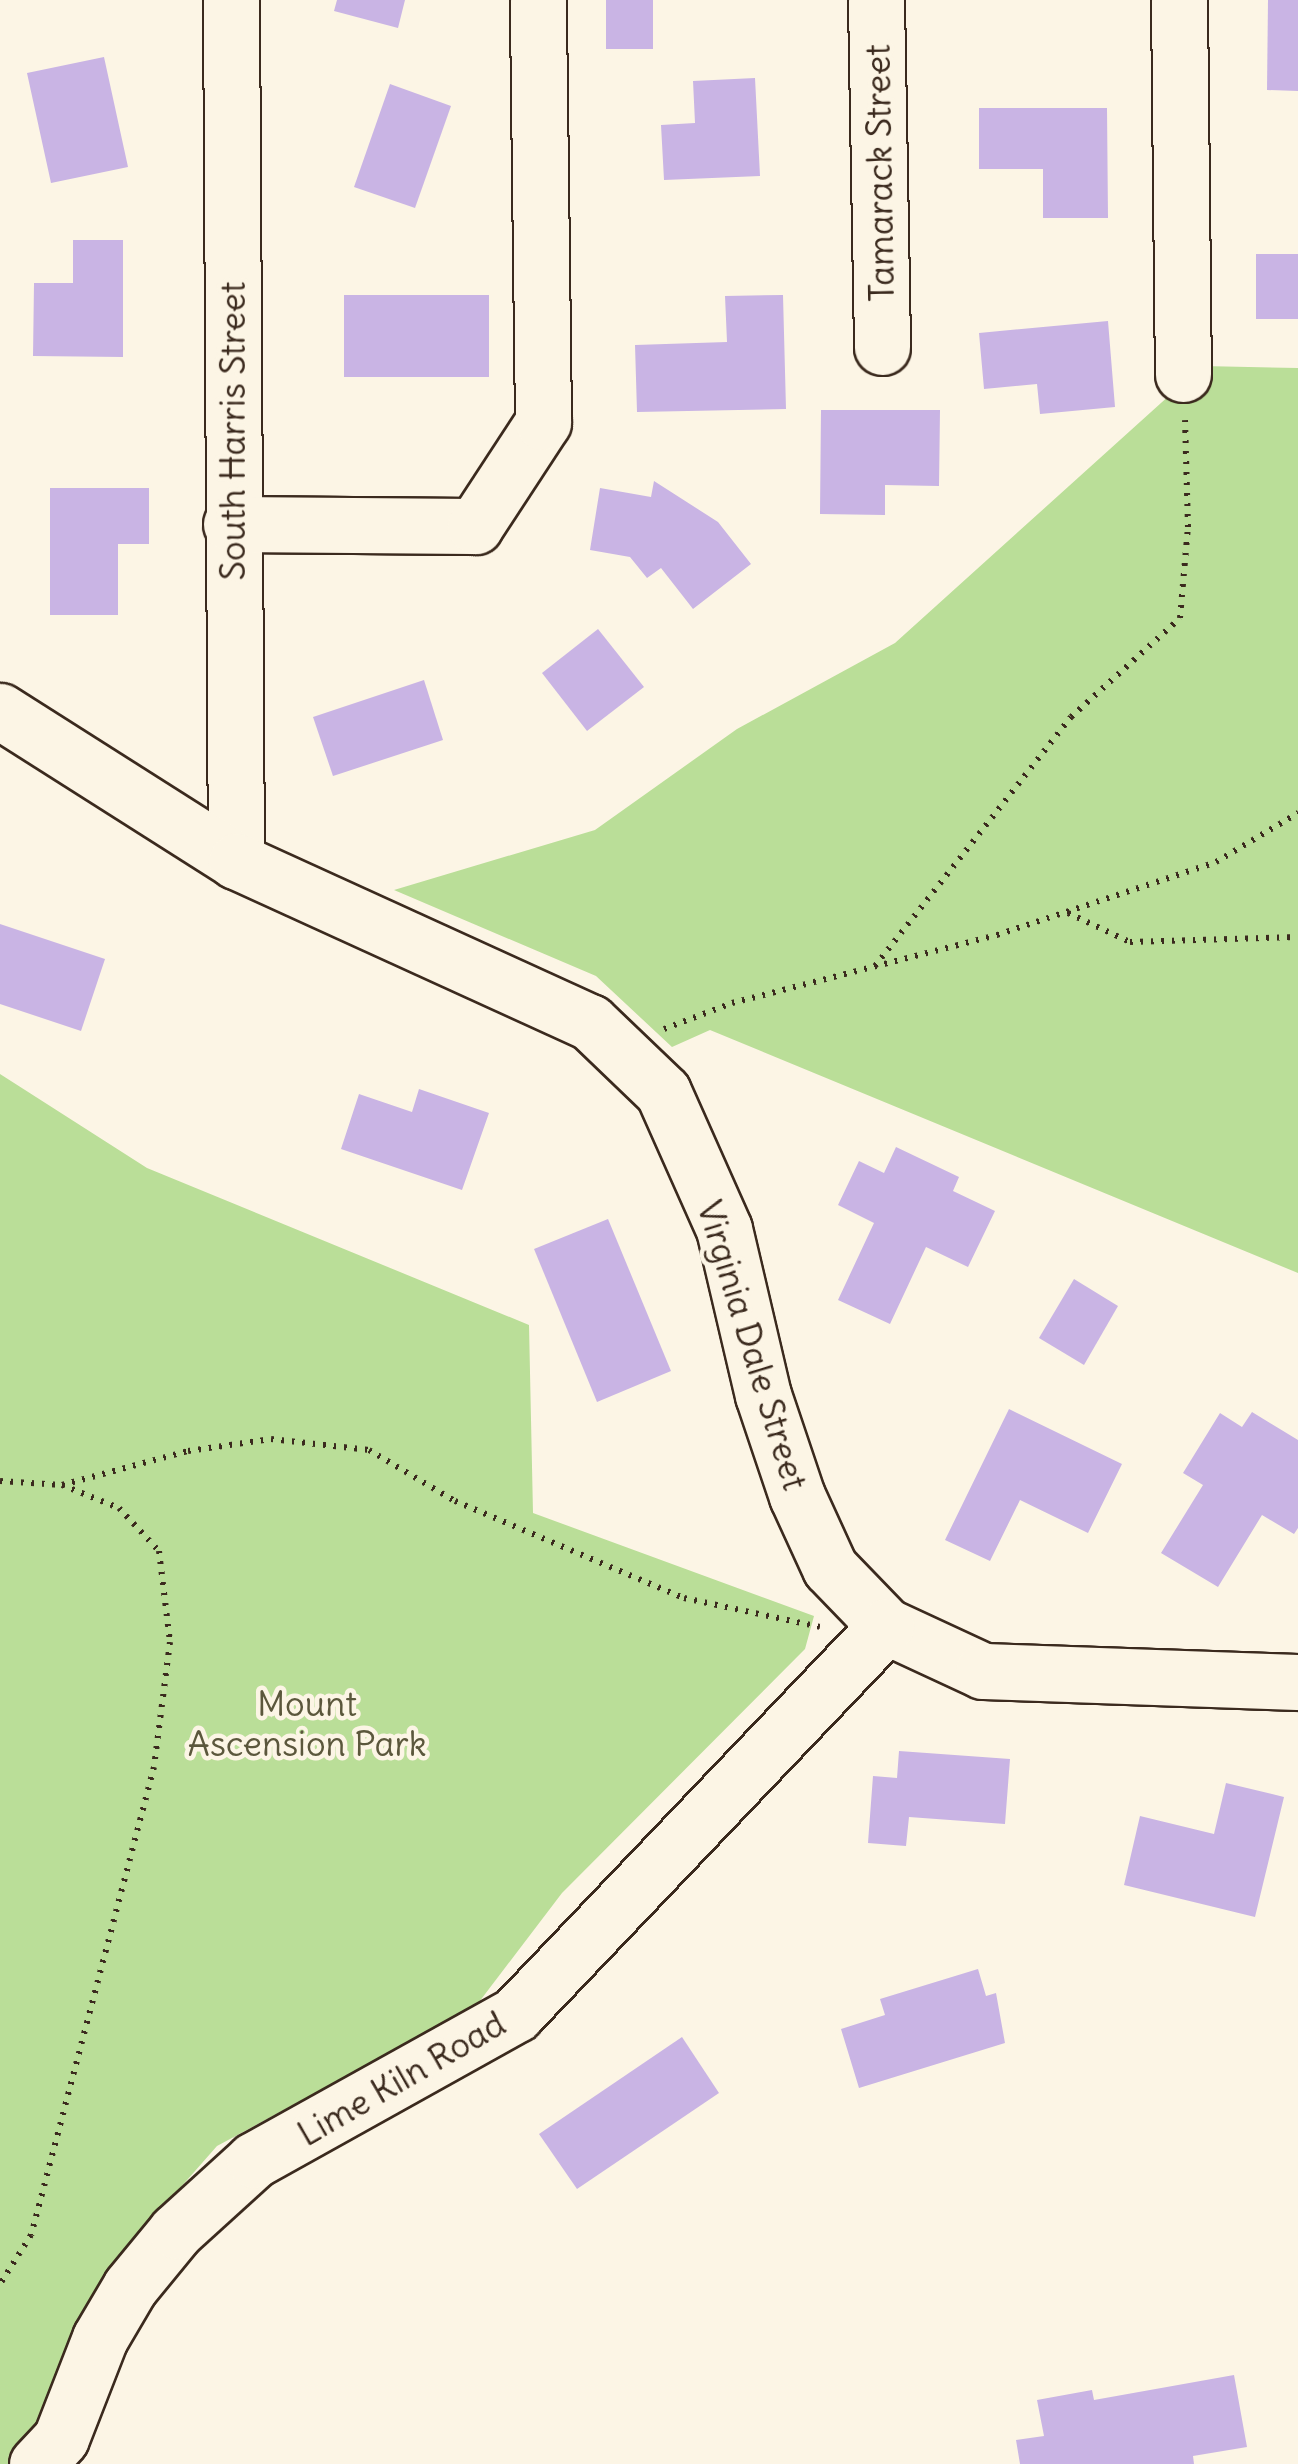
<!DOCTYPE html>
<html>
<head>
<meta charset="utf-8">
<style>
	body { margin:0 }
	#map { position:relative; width:1298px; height:2464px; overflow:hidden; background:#fcf5e5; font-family:Delius,sans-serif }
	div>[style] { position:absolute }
	.green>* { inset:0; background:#bade98 }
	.building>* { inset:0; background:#c9b4e4 }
	.path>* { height:6px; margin-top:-3px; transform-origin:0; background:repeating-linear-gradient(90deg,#3b2a1e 0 2.5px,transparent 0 10.5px) }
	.roads { filter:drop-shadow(2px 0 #3b2a1e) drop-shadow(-2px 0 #3b2a1e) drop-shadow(0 2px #3b2a1e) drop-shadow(0 -2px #3b2a1e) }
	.minor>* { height:55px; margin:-27.5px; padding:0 27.5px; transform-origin:27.5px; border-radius:27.5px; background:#fcf5e5 }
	span { translate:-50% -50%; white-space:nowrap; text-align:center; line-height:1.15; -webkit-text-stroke:9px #fcf5e5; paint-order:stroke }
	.street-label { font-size:35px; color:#3b2a1e }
	.park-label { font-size:35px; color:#5b573c }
</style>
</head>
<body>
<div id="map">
	<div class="green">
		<div style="clip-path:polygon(1202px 366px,1298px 368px,1298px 1273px,710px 1030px,672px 1047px,596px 976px,394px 890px,595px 830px,737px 729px,895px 643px)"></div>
		<div style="clip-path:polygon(0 1074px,147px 1168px,529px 1325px,533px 1513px,814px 1616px,805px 1649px,562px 1893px,476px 2006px,217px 2146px,115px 2262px,47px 2428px,11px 2464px,0 2464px)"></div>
	</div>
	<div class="building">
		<div style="clip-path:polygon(337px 0,405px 0,398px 28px,334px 11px)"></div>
		<div style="clip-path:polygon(606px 0,653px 0,653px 49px,606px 49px)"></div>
		<div style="clip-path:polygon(1268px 0,1298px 0,1298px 91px,1267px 90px)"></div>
		<div style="clip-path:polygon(104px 57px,128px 167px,51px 183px,27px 73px)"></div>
		<div style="clip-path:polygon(755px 78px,760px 176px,664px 180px,661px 125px,695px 123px,693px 81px)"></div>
		<div style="clip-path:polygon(390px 84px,451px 106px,415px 208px,354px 187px)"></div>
		<div style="clip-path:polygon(979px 108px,1107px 108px,1108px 218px,1043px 218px,1043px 169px,979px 169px)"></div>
		<div style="clip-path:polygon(73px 240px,123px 240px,123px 357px,33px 356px,34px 283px,73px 283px)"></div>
		<div style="clip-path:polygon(1256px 254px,1298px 254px,1298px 319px,1256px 319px)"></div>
		<div style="clip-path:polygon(344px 295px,489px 295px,489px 377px,344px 377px)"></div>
		<div style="clip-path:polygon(783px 295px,786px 409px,637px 412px,635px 345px,727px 342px,725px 296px)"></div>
		<div style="clip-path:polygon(1108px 321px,1115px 407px,1040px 414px,1037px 384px,984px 389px,979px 333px)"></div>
		<div style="clip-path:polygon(821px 410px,940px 410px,939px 486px,885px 485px,885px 515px,820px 514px)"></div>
		<div style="clip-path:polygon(654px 481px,718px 522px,751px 564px,693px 609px,661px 568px,647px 578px,630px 557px,590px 550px,600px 488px,651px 497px)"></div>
		<div style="clip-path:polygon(50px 488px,149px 488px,149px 544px,118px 544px,118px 615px,50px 615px)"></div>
		<div style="clip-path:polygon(598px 629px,644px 687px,587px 731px,542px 673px)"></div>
		<div style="clip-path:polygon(424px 680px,443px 740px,333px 776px,313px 717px)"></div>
		<div style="clip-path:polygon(0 924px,105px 959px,81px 1031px,0 1004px)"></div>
		<div style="clip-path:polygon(419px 1089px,489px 1113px,462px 1190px,341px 1149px,359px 1094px,412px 1112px)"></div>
		<div style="clip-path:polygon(896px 1147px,959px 1177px,953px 1191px,995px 1211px,968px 1267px,926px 1247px,890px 1324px,838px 1300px,874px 1223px,838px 1205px,859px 1161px,884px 1173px)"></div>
		<div style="clip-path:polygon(608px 1219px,671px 1371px,597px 1402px,534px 1249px)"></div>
		<div style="clip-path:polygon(1074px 1279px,1118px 1306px,1084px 1365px,1039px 1338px)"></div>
		<div style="clip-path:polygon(1009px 1409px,1122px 1464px,1088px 1533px,1020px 1500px,990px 1561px,945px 1540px)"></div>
		<div style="clip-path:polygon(1252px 1412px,1298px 1440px,1298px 1528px,1294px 1534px,1262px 1515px,1218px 1587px,1161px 1553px,1203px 1485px,1183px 1473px,1220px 1413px,1242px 1427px)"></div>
		<div style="clip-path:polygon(899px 1751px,1010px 1759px,1005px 1824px,909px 1817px,906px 1846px,868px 1843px,873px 1776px,897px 1778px)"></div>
		<div style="clip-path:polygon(1226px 1783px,1284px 1797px,1255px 1917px,1124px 1885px,1140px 1816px,1214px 1834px)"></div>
		<div style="clip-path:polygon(978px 1969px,986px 1996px,996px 1993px,1005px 2043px,859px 2088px,841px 2029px,885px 2015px,880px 1999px)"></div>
		<div style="clip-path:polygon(682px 2037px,719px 2093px,577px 2189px,539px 2134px)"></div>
		<div style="clip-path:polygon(1234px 2375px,1247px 2447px,1193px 2456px,1194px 2464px,1020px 2464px,1016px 2440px,1044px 2436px,1037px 2400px,1092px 2390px,1094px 2400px)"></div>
	</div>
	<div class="path">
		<div style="left:1068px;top:913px;width:68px;rotate:25.1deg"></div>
		<div style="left:1130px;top:942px;width:168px;rotate:-1.7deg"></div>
		<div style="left:875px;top:966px;width:317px;rotate:-51.8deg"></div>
		<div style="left:1071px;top:717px;width:147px;rotate:-42.2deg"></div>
		<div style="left:1180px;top:618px;width:91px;rotate:-85deg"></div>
		<div style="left:1188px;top:527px;width:107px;rotate:-91.6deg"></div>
		<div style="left:664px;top:1029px;width:73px;rotate:-20.9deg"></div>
		<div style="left:732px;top:1003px;width:274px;rotate:-14.4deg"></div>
		<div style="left:997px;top:935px;width:231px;rotate:-18.4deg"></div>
		<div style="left:1216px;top:862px;width:96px;rotate:-30.9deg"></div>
		<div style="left:0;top:1481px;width:62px;rotate:3.7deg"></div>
		<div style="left:62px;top:1485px;width:61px;rotate:22deg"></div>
		<div style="left:119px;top:1508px;width:59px;rotate:47.1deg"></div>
		<div style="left:159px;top:1551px;width:92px;rotate:83.1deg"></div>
		<div style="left:170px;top:1642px;width:126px;rotate:97.3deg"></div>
		<div style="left:154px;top:1767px;width:484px;rotate:104.7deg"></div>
		<div style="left:31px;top:2235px;width:58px;rotate:122.3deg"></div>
		<div style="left:62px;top:1485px;width:131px;rotate:-15.1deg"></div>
		<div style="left:188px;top:1451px;width:84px;rotate:-8.2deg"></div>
		<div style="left:271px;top:1439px;width:99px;rotate:6.4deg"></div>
		<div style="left:369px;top:1450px;width:100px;rotate:30.7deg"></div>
		<div style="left:455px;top:1501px;width:249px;rotate:23deg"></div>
		<div style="left:684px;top:1598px;width:139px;rotate:12deg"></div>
	</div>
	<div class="roads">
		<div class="minor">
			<div style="left:231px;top:0;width:861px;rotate:89.67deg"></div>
			<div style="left:876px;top:0;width:347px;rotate:89deg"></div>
			<div style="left:1179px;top:0;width:374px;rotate:89.4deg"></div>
			<div style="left:231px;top:524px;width:244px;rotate:0.5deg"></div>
			<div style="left:475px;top:526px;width:124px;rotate:-56.8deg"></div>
			<div style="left:543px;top:422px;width:422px;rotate:-90.7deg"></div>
			<div style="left:0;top:711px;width:280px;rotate:32.4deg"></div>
			<div style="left:236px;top:861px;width:389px;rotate:24.5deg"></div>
			<div style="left:590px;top:1022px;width:101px;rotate:43.8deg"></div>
			<div style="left:663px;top:1092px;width:150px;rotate:66deg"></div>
			<div style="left:724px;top:1229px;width:171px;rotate:76.8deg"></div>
			<div style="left:763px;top:1395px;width:107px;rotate:71.4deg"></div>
			<div style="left:797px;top:1496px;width:79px;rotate:65.4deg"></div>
			<div style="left:830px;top:1568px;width:81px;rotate:46deg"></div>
			<div style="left:886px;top:1626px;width:107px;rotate:24.9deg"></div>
			<div style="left:983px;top:1671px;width:315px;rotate:2deg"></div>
			<div style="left:37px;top:2464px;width:35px;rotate:-47deg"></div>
			<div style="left:61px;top:2438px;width:107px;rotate:-68.7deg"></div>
			<div style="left:100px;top:2338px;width:59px;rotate:-59.5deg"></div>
			<div style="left:130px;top:2287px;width:72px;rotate:-50.6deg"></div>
			<div style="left:176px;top:2231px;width:105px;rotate:-42.3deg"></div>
			<div style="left:254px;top:2160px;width:300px;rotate:-29.1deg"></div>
			<div style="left:516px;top:2014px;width:536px;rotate:-46.36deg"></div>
		</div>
	</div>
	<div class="street-label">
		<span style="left:879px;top:173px;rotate:-91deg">Tamarack Street</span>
		<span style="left:232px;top:431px;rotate:-90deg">South Harris Street</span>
		<span style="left:753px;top:1345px;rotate:73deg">Virginia Dale Street</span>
		<span style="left:401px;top:2078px;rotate:-30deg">Lime Kiln Road</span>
	</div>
	<div class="park-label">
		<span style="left:307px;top:1723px">Mount<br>Ascension Park</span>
	</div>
</div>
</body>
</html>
